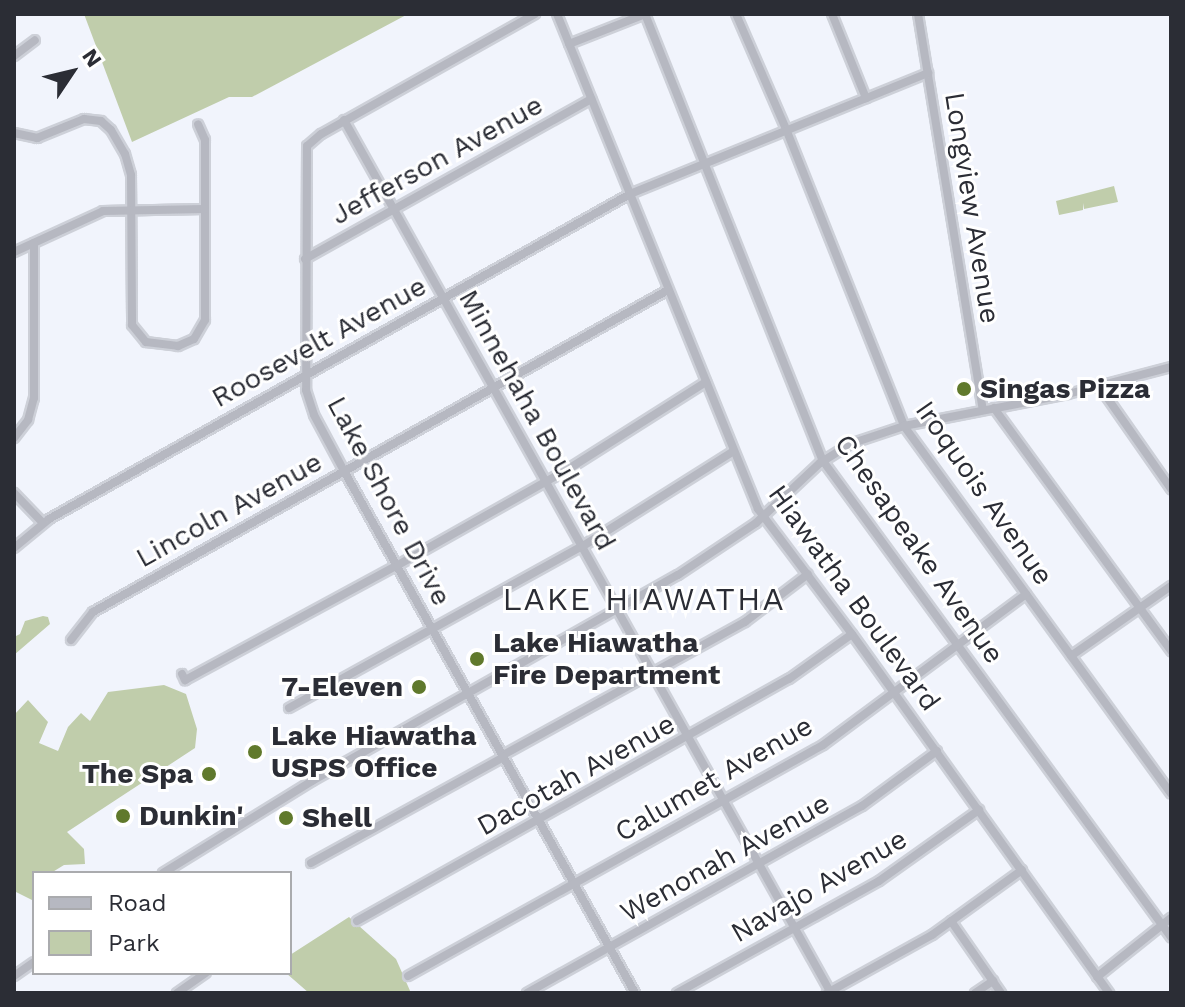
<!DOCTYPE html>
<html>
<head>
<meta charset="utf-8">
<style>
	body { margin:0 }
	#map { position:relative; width:1185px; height:1007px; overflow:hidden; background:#f1f4fc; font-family:"Work Sans",sans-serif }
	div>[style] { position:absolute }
	.green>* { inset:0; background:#c0cdab }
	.roads { filter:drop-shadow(2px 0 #cdd0d8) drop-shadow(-2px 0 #cdd0d8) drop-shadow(0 2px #cdd0d8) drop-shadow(0 -2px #cdd0d8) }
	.minor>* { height:8px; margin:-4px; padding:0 4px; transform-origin:4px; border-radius:4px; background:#b6b8c1 }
	.dots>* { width:22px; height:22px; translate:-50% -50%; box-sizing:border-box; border:4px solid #fff; border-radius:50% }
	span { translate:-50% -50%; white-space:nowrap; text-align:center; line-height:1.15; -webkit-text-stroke:6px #fff; paint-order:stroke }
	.street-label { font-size:28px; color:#2b2d35 }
	.poi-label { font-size:28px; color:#2b2d35; font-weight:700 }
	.left { translate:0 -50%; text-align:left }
	.right { translate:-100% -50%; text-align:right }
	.quarter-label { font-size:32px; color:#2b2d35; letter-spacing:2px }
	.frame { position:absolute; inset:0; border:16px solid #2b2d35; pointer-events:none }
	.legend { position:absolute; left:32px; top:871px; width:260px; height:104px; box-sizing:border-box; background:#fff; border:2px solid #aaabae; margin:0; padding:10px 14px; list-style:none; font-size:24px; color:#2b2d35 }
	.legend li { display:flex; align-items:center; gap:16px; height:40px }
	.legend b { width:40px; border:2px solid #aaabae }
	.north { position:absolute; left:32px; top:32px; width:80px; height:80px; -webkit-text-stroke:6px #fff; paint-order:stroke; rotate:55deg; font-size:22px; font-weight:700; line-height:32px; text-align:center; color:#2b2d35 }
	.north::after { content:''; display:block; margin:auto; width:28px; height:36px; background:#2b2d35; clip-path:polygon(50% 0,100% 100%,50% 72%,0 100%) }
</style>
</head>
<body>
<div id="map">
	<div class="green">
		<div style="clip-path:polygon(84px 14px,408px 14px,252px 97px,229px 97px,132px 142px)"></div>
		<div style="clip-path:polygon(1114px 186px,1118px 202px,1084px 209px,1083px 203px,1083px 210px,1059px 215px,1056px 201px)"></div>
		<div style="clip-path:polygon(43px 616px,48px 617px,50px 624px,14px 655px,14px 637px,20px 634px,25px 621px)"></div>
		<div style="clip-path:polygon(164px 685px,186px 694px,197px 729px,195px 748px,67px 832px,84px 849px,85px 864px,64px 865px,51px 873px,34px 873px,34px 901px,14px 891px,14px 715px,28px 700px,48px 722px,39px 743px,58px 751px,68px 727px,81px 713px,90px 721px,108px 692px)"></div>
		<div style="clip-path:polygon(349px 917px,396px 959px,411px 993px,309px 993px,286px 973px,290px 973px,290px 955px)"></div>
	</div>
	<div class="roads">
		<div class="minor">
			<div style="left:535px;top:14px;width:245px;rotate:150.7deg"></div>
			<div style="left:321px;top:134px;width:18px;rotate:139deg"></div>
			<div style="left:307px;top:146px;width:244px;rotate:90.2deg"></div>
			<div style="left:306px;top:390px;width:26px;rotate:72deg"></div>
			<div style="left:314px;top:415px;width:64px;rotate:61.8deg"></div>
			<div style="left:344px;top:471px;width:598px;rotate:60.86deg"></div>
			<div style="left:557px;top:14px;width:534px;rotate:67.9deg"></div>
			<div style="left:758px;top:509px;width:156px;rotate:53.1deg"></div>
			<div style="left:852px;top:634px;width:442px;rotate:54.4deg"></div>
			<div style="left:645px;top:14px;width:481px;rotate:68.3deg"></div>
			<div style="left:823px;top:461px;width:590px;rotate:53.83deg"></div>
			<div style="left:736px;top:14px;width:125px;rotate:66.5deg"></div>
			<div style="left:786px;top:129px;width:320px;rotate:68.3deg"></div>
			<div style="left:904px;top:426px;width:454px;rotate:54deg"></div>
			<div style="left:832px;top:14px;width:91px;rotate:68deg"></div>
			<div style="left:918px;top:14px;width:401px;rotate:80.7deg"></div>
			<div style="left:569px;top:44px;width:82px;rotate:-21.5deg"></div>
			<div style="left:14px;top:56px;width:26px;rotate:-37deg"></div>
			<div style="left:344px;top:120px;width:1000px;rotate:60.85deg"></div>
			<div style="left:14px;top:133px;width:24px;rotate:12deg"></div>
			<div style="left:37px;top:138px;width:51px;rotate:-22deg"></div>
			<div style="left:84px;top:119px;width:17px;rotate:7deg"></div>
			<div style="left:101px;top:121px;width:13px;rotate:42deg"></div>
			<div style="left:111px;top:130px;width:28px;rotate:60deg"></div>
			<div style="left:125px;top:154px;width:22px;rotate:74deg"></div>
			<div style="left:131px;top:175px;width:150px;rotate:89.6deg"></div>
			<div style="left:132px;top:325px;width:22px;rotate:51deg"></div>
			<div style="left:146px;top:342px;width:32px;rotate:7deg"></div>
			<div style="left:178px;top:346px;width:17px;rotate:-24deg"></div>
			<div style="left:194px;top:339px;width:22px;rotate:-60deg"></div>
			<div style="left:205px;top:320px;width:180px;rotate:-90deg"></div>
			<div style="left:205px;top:140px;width:17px;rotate:-114deg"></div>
			<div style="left:14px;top:252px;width:98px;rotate:-24.7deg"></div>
			<div style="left:103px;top:211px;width:102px;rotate:-1.1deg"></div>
			<div style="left:305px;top:259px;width:328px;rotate:-29.2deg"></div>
			<div style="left:1099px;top:386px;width:126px;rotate:55deg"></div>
			<div style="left:994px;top:408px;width:301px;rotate:53.9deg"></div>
			<div style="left:14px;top:438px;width:23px;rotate:-52deg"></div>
			<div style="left:28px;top:420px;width:23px;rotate:-75deg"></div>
			<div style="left:34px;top:398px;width:155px;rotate:-90deg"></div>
			<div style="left:14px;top:493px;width:42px;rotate:46deg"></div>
			<div style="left:14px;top:548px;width:45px;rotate:-39.6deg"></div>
			<div style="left:49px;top:519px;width:666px;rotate:-29.22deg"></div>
			<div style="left:630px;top:194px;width:322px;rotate:-22.1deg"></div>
			<div style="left:71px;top:640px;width:36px;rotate:-52deg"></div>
			<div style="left:93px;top:612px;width:659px;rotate:-29.25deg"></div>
			<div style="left:1071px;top:656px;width:122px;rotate:-35deg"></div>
			<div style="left:182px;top:674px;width:7px;rotate:63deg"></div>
			<div style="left:185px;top:680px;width:242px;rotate:-28.4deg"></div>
			<div style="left:398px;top:565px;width:197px;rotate:-29.4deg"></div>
			<div style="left:570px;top:468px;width:161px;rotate:-32.3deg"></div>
			<div style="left:289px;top:708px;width:336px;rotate:-28.9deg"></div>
			<div style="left:583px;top:546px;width:178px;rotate:-32.2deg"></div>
			<div style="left:503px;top:755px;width:276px;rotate:-28.8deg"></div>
			<div style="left:745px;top:622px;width:79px;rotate:-37.3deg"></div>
			<div style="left:311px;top:863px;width:220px;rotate:-28.8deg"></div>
			<div style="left:163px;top:873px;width:175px;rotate:-31.7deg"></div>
			<div style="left:312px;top:781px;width:420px;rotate:-29.4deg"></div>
			<div style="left:678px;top:575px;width:94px;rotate:-33.7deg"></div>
			<div style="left:756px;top:523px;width:88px;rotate:-43.2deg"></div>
			<div style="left:820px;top:463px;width:36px;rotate:-32deg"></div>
			<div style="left:850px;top:444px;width:57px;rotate:-18.4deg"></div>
			<div style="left:904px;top:426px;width:167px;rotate:-11deg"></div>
			<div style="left:1068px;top:394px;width:106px;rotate:-14.7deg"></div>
			<div style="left:357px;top:921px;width:495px;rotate:-29.3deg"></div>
			<div style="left:789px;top:679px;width:77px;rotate:-35.5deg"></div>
			<div style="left:951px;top:921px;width:88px;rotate:55.2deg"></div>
			<div style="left:14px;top:976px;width:24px;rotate:-35deg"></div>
			<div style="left:408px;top:976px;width:475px;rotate:-29.1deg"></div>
			<div style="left:823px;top:745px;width:253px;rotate:-36.6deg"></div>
			<div style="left:1097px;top:977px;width:95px;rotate:-38.6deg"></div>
			<div style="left:177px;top:993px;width:35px;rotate:-35deg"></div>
			<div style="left:527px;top:993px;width:384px;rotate:-29.2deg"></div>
			<div style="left:862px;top:806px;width:93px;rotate:-36.3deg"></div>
			<div style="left:677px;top:993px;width:231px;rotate:-29deg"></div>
			<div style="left:879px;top:881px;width:123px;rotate:-35.4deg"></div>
			<div style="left:827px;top:993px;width:120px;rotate:-28.9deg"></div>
			<div style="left:932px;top:935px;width:111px;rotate:-35.8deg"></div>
			<div style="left:975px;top:993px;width:22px;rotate:-34deg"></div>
		</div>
	</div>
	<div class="dots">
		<div style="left:964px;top:389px;background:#60792c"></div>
		<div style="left:477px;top:659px;background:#60792c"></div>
		<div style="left:419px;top:687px;background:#60792c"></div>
		<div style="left:255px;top:752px;background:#60792c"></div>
		<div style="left:209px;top:774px;background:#60792c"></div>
		<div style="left:123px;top:816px;background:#60792c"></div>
		<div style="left:286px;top:818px;background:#60792c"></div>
	</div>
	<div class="street-label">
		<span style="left:437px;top:160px;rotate:-29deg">Jefferson Avenue</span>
		<span style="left:972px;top:208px;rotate:81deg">Longview Avenue</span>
		<span style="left:319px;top:342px;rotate:-29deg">Roosevelt Avenue</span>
		<span style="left:537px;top:420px;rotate:61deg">Minnehaha Boulevard</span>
		<span style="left:984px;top:493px;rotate:55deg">Iroquois Avenue</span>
		<span style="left:389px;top:501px;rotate:62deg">Lake Shore Drive</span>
		<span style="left:229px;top:510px;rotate:-29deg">Lincoln Avenue</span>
		<span style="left:919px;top:549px;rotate:55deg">Chesapeake Avenue</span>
		<span style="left:854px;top:598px;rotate:54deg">Hiawatha Boulevard</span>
		<span style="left:576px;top:775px;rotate:-29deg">Dacotah Avenue</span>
		<span style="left:714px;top:779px;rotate:-30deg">Calumet Avenue</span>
		<span style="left:725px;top:858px;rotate:-29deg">Wenonah Avenue</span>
		<span style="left:819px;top:886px;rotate:-30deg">Navajo Avenue</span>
	</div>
	<div class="poi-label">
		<span class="left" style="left:980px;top:389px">Singas Pizza</span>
		<span class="left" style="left:493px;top:659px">Lake Hiawatha<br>Fire Department</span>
		<span class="right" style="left:403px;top:687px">7-Eleven</span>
		<span class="left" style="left:271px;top:752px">Lake Hiawatha<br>USPS Office</span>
		<span class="right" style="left:193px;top:774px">The Spa</span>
		<span class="left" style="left:139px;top:816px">Dunkin'</span>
		<span class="left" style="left:302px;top:818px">Shell</span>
	</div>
	<div class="quarter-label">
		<span style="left:644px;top:599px">LAKE HIAWATHA</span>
	</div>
	<div class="frame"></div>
	<ul class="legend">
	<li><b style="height:10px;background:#b6b8c1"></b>Road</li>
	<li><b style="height:22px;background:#c0cdab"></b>Park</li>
	</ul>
	<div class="north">N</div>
</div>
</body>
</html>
